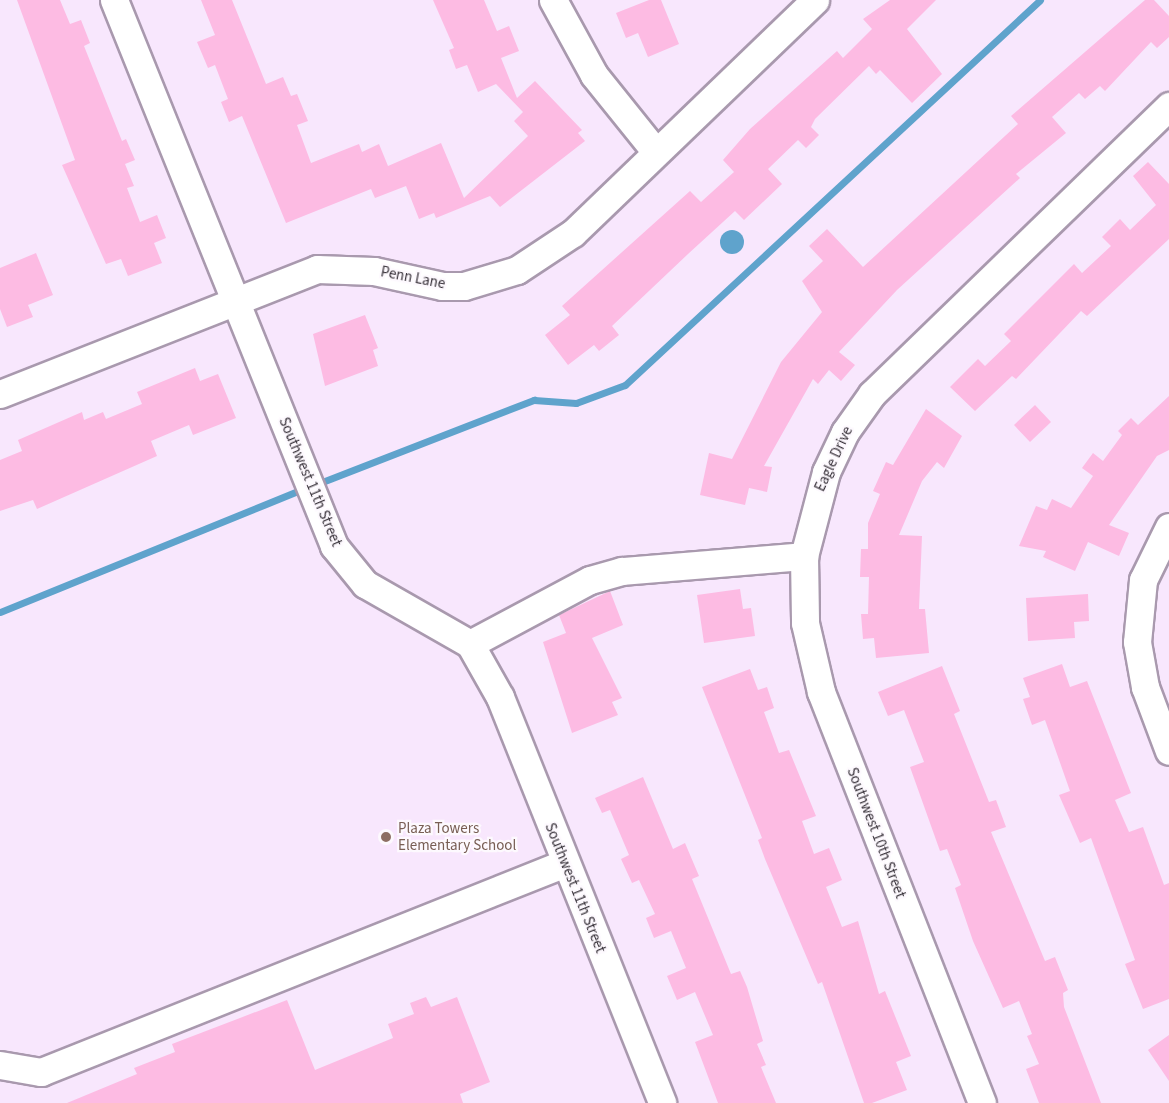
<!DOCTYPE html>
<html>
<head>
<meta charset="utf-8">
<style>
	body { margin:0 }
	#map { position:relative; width:1169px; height:1103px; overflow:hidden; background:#f8e7fd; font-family:"Source Sans 3",sans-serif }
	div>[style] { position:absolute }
	.water>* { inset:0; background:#5fa3cc }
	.round { border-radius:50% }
	.stream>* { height:7px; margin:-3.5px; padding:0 3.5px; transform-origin:3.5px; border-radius:3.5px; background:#5fa3cc }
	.building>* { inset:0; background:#fdbbe3 }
	.roads { filter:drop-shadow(2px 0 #a999ae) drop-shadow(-2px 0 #a999ae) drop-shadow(0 2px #a999ae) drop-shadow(0 -2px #a999ae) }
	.minor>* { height:27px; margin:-13.5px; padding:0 13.5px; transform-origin:13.5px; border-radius:13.5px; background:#fff }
	.dots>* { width:16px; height:16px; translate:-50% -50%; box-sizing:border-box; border:3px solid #fdf9fe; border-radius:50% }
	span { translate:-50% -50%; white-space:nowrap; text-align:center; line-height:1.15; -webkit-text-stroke:4.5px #fdf9fe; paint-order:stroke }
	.street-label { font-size:15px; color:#373139 }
	.education-label { font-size:15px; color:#785e54 }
	.left { translate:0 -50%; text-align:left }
</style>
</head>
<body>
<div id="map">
	<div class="water">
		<div class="round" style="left:720px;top:230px;width:24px;height:24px"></div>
	</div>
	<div class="stream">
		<div style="left:317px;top:484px;width:233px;rotate:-21.2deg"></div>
		<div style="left:534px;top:400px;width:42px;rotate:4.1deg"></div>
		<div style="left:576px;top:403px;width:52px;rotate:-20.2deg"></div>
		<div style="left:625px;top:385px;width:566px;rotate:-42.85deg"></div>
		<div style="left:0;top:612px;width:330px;rotate:-22.1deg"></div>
	</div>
	<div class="building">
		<div style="clip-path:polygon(17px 0,60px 0,70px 24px,81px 20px,90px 43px,84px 46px,122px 141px,126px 139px,135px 160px,125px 164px,134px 186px,127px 188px,140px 222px,157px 215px,166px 238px,154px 243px,162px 263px,128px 276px,121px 259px,106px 264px,62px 165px,75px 160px)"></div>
		<div style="clip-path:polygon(201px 0,232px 0,266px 84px,283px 77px,291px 96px,297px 94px,308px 121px,297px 125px,311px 163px,359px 144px,362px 152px,379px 144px,388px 166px,441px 143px,464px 198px,528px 136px,514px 121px,523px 112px,496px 84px,478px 92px,467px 65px,456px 69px,449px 50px,454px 48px,433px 0,484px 0,497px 31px,509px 26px,519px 51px,501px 58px,517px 98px,535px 81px,582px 130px,578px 133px,585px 141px,500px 207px,490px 196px,436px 218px,434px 213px,419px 219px,406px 186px,375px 198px,371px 189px,286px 223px,242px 116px,229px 122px,221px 102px,228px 99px,215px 65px,208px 68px,197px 42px,215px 35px)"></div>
		<div style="clip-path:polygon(649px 0,661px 0,679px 44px,648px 57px,638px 33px,626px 38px,616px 13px)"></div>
		<div style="clip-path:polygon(890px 0,936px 0,907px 29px,942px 74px,912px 103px,880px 70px,876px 74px,869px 66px,815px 119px,811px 127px,819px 135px,806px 148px,798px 140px,768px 169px,782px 184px,744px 220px,735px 211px,688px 254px,612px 326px,619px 335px,599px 351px,594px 345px,568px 365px,545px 335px,570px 315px,562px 306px,690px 191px,701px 202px,734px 172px,723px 160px,750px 129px,837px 51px,843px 58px,872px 29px,863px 19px)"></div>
		<div style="clip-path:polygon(1145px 0,1154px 0,1169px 16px,1169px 37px,1157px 48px,1151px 42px,1105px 91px,1100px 86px,1085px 99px,1079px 93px,1052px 117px,1066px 133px,1016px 174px,1020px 178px,897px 290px,839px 352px,855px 365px,841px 381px,829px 370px,818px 384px,813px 379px,764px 466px,772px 467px,767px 492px,749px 488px,745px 505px,700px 495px,709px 453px,732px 459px,781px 362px,822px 312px,802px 281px,823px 261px,809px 246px,827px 229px,863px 267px,1018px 124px,1011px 116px)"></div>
		<div style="clip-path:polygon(1148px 162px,1169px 184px,1169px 239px,1087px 316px,1081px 311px,1016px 379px,1012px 376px,975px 411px,950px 387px,978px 359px,985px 366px,1011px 341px,1004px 334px,1074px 264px,1082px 273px,1111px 246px,1102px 237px,1120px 219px,1130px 230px,1156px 205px,1133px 176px)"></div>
		<div style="clip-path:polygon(36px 253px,53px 295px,28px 305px,33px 317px,7px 327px,0 309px,0 268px)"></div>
		<div style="clip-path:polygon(365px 315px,378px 348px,373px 350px,378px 366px,325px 386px,313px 334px)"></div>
		<div style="clip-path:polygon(195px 368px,200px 381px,218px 374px,236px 418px,193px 435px,189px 425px,151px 441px,157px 456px,37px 509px,33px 500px,0 511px,0 460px,22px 451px,18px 440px,82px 412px,84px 420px,103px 412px,106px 419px,142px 404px,137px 392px)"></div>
		<div style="clip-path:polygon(1169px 396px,1169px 450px,1157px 456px,1109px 525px,1129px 533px,1119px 556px,1088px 542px,1075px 571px,1043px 557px,1046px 551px,1019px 546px,1036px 506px,1047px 510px,1052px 499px,1071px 508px,1093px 476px,1082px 468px,1093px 453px,1103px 461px,1122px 435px,1118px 431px,1131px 418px,1138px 425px)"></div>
		<div style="clip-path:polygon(1035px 405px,1051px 422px,1030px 442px,1014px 425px)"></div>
		<div style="clip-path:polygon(926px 409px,962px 436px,944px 468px,937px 462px,922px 481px,899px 535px,922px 536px,919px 609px,925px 609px,929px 653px,876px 658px,874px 638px,863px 639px,861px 614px,868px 614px,869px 577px,860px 577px,861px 549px,868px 549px,868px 523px,880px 494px,873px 491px,886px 462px,893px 465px)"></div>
		<div style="clip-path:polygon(740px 589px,743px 609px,751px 608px,755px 636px,704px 643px,697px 595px)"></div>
		<div style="clip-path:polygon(610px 591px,623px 625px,592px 638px,622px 698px,612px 702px,618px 715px,572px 733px,543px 642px,566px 633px,559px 615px)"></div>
		<div style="clip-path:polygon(1088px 594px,1089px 621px,1074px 622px,1075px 638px,1028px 641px,1026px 598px)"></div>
		<div style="clip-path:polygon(1062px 664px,1070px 687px,1087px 681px,1131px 793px,1115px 800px,1129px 832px,1143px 827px,1164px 885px,1169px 883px,1169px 999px,1143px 1009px,1125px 964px,1135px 960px,1091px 838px,1080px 843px,1059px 795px,1070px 791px,1045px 720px,1032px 725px,1023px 699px,1030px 697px,1023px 678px)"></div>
		<div style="clip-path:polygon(942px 666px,960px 711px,954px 714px,989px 802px,996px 800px,1006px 827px,991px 832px,1045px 961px,1055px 957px,1068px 990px,1063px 993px,1064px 1007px,1101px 1103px,1039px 1103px,1026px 1069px,1039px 1064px,1027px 1036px,1032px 1034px,1019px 1001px,1003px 1008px,973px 941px,955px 888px,961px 885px,947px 849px,940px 851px,910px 767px,924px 762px,904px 710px,888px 716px,878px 692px)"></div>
		<div style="clip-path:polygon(750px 669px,758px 690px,767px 687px,774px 708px,764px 712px,779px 753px,789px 750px,816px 816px,802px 821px,814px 854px,829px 848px,842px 880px,826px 887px,842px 927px,858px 921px,879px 994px,885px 991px,911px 1056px,896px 1062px,907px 1090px,872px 1103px,864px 1103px,822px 982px,818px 984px,765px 859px,758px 840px,762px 838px,702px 687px)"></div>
		<div style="clip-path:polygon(643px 777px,673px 849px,685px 843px,699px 876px,692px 879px,731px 974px,740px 971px,747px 987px,763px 1041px,757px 1044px,766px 1065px,761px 1067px,776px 1103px,718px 1103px,695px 1042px,713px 1035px,695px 992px,677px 1000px,667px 976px,686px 968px,671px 931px,654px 938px,646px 918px,655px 914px,639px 880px,632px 883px,621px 859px,629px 855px,610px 810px,602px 813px,595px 798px)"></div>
		<div style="clip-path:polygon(426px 997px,431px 1007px,457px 997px,490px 1082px,460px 1094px,463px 1103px,67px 1103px,137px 1074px,134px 1068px,175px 1052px,172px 1044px,287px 1000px,315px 1070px,393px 1038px,388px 1024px,414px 1014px,410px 1003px)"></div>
		<div style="clip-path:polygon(1169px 1035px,1169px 1081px,1148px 1050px)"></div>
	</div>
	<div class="roads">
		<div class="minor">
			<div style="left:114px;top:0;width:589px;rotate:68.05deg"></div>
			<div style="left:334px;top:546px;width:49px;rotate:50.8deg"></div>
			<div style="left:365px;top:584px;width:121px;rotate:29.7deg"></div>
			<div style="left:470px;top:644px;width:61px;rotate:60.5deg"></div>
			<div style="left:500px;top:697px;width:437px;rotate:68.2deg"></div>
			<div style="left:553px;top:0;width:85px;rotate:61.3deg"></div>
			<div style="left:594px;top:75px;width:97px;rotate:51.2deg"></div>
			<div style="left:0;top:394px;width:341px;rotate:-21.5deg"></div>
			<div style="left:317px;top:269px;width:57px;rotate:2deg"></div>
			<div style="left:374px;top:271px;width:70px;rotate:12.4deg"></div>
			<div style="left:442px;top:286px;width:22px"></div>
			<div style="left:464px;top:286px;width:55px;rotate:-16.8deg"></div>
			<div style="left:517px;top:270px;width:67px;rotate:-33.5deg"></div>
			<div style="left:573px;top:233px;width:336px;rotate:-43.9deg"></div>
			<div style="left:1169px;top:527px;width:59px;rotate:116.1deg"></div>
			<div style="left:1143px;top:580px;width:62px;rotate:95.5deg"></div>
			<div style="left:1137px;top:642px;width:46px;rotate:79.9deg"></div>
			<div style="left:1145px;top:687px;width:68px;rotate:69.4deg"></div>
			<div style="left:804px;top:556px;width:67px;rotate:89.1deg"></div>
			<div style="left:805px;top:623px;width:71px;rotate:76.9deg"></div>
			<div style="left:821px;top:692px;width:441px;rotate:68.6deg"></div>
			<div style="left:470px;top:644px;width:136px;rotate:-28.1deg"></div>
			<div style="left:590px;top:580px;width:33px;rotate:-16deg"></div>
			<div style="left:622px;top:571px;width:183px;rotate:-4.7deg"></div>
			<div style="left:804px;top:556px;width:87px;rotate:-75.3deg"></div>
			<div style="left:826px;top:472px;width:44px;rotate:-64.6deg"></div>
			<div style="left:845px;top:432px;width:47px;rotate:-54.6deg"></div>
			<div style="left:872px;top:394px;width:414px;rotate:-44.1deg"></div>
			<div style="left:0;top:1065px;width:42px;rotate:9.7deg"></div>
			<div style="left:41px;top:1072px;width:564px;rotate:-21.74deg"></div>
		</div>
	</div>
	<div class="dots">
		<div style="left:386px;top:837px;background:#8d6e63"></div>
	</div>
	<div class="street-label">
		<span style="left:413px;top:278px;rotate:11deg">Penn Lane</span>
		<span style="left:834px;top:459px;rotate:-65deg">Eagle Drive</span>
		<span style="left:310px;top:482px;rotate:67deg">Southwest 11th Street</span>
		<span style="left:876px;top:833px;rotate:69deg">Southwest 10th Street</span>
		<span style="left:575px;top:888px;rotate:68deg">Southwest 11th Street</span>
	</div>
	<div class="education-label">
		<span class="left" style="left:398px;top:837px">Plaza Towers<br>Elementary School</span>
	</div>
</div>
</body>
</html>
